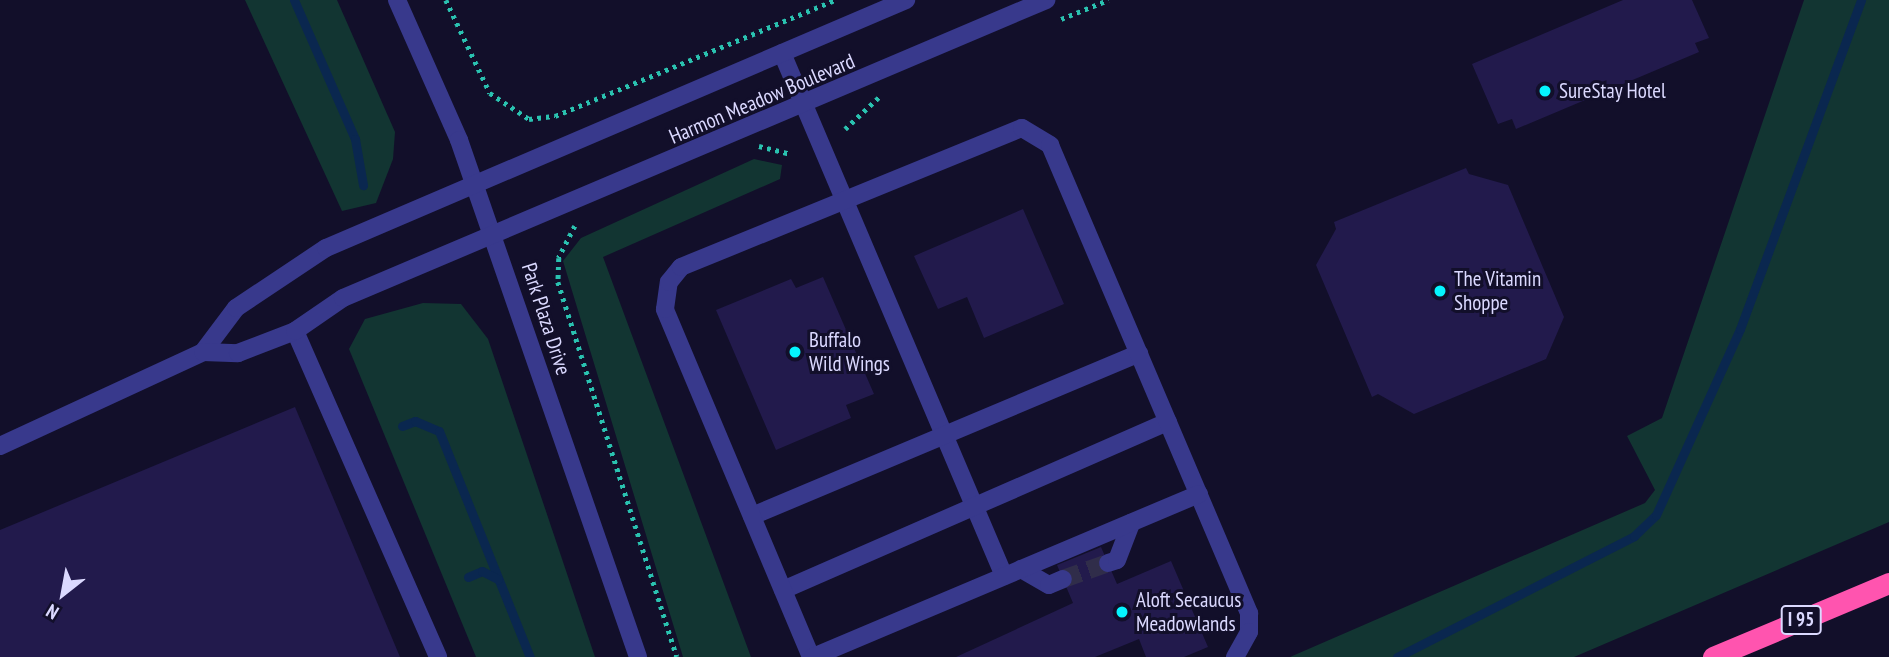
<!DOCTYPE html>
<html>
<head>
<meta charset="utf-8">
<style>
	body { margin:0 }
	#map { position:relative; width:1889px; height:657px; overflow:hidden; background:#120f2a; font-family:"PT Sans Narrow",sans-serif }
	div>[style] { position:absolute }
	.green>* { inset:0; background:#123532 }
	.stream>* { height:9px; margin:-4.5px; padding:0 4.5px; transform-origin:4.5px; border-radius:4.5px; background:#0a274f }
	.building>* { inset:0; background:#221a4c }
	.minor-tunnel>* { height:18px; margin-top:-9px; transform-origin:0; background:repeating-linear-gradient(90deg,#302d4a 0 18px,transparent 0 27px) }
	.path>* { height:4.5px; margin-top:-2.25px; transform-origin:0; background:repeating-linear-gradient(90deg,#2ac2b0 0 3.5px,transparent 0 8.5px) }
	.minor>* { height:18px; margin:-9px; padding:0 9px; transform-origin:9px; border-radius:9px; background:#38398c }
	.highway>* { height:21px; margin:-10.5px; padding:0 10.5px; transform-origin:10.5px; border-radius:10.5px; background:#ff54af }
	.dots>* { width:19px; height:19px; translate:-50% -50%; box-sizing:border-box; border:4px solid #120f2a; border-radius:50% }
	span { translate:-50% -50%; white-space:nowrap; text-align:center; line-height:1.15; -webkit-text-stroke:6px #120f2a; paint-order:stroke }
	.shield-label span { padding:2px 5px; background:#120f2a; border:2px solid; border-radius:5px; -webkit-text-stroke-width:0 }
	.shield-label { font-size:19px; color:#dbd9ff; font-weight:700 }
	.poi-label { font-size:21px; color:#dbd9ff }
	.left { translate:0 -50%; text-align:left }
	.street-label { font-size:21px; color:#dbd9ff }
	.north { position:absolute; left:28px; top:559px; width:70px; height:70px; -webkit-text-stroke:5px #120f2a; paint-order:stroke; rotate:211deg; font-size:19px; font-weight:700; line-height:28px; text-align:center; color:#dbd9ff }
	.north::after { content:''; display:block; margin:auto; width:24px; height:32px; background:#dbd9ff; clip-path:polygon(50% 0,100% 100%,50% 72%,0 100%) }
</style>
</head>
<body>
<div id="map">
	<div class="green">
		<div style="clip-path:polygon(245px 0,337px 0,395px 132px,393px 159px,376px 203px,342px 211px)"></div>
		<div style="clip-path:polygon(1804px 0,1889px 0,1889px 522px,1574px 657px,1290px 657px,1645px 503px,1655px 490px,1627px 436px,1662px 418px)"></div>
		<div style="clip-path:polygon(754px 159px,782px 165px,780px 179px,603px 257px,751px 657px,683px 657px,563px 261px,581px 238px)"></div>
		<div style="clip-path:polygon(423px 303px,461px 304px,488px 339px,595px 657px,476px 657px,349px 349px,365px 319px)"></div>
	</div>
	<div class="stream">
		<div style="left:294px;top:0;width:152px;rotate:66.3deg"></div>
		<div style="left:355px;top:139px;width:47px;rotate:80.1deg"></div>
		<div style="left:402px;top:426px;width:14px;rotate:-21deg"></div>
		<div style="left:415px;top:421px;width:26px;rotate:23deg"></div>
		<div style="left:439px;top:431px;width:244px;rotate:68.1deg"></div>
		<div style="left:468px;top:577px;width:15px;rotate:-23deg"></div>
		<div style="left:482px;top:571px;width:18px;rotate:27deg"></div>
		<div style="left:1397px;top:657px;width:266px;rotate:-27deg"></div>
		<div style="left:1634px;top:536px;width:30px;rotate:-44deg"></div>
		<div style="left:1656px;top:515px;width:204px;rotate:-65.7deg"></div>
		<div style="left:1740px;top:329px;width:351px;rotate:-69.8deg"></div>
	</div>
	<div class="building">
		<div style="clip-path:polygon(1623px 0,1692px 0,1709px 38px,1695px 43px,1699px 52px,1516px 129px,1512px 119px,1498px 124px,1472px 64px)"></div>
		<div style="clip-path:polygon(1466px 168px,1469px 174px,1508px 185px,1564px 317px,1546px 359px,1414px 414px,1378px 394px,1372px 397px,1316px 265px,1336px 229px,1334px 222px)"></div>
		<div style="clip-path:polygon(1023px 209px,1064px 304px,984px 338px,967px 297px,938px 309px,914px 256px)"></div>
		<div style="clip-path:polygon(823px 277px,874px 394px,846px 405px,851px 418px,776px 450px,716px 310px,791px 279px,796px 288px)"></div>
		<div style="clip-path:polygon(295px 407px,400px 657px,0 657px,0 530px)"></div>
		<div style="clip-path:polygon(1101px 547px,1117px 584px,1171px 561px,1208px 647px,1184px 657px,1146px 657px,1139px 639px,1095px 657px,956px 657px,1073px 603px,1057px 565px)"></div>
	</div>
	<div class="minor-tunnel">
		<div style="left:1063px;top:579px;width:48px;rotate:-19.6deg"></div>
	</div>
	<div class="path">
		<div style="left:446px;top:0;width:103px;rotate:64.7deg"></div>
		<div style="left:490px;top:93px;width:47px;rotate:33.7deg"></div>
		<div style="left:529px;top:119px;width:26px;rotate:-7deg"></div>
		<div style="left:555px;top:116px;width:303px;rotate:-22.5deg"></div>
		<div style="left:1061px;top:19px;width:51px;rotate:-22deg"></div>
		<div style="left:845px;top:129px;width:47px;rotate:-43.3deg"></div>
		<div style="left:759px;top:146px;width:30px;rotate:14deg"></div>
		<div style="left:575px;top:226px;width:36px;rotate:117deg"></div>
		<div style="left:559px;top:258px;width:24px;rotate:92deg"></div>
		<div style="left:558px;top:282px;width:393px;rotate:72.4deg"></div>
	</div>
	<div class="minor">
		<div style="left:397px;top:0;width:153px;rotate:66.1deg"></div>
		<div style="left:459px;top:140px;width:547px;rotate:70.9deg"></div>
		<div style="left:782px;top:53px;width:568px;rotate:67deg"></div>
		<div style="left:295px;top:331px;width:356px;rotate:66.3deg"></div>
		<div style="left:203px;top:352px;width:55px;rotate:-53.1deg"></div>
		<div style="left:236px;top:308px;width:108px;rotate:-33.7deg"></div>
		<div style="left:326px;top:248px;width:631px;rotate:-23.15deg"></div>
		<div style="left:0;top:446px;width:224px;rotate:-24.8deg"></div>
		<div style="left:203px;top:352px;width:35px;rotate:2deg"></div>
		<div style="left:238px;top:353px;width:61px;rotate:-21.1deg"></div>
		<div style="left:295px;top:331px;width:58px;rotate:-34.5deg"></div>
		<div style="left:343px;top:298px;width:764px;rotate:-22.97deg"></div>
		<div style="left:752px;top:516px;width:420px;rotate:-22.8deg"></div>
		<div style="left:1108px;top:563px;width:9px;rotate:-18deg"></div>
		<div style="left:1117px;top:560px;width:40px;rotate:-69deg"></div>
		<div style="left:1021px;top:569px;width:32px;rotate:30deg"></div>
		<div style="left:1049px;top:585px;width:15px;rotate:-23deg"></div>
		<div style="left:783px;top:590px;width:420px;rotate:-23.6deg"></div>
		<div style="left:811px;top:657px;width:377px;rotate:-112.8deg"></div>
		<div style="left:665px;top:309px;width:27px;rotate:-82deg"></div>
		<div style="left:669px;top:282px;width:19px;rotate:-51deg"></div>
		<div style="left:681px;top:267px;width:368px;rotate:-22.2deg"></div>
		<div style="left:1022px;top:128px;width:33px;rotate:31deg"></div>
		<div style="left:1050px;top:145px;width:509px;rotate:66.96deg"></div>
		<div style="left:1249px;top:613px;width:19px;rotate:90deg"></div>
		<div style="left:1249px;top:632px;width:29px;rotate:119deg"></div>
		<div style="left:813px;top:657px;width:419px;rotate:-22.9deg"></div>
	</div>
	<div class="highway">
		<div style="left:1713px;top:657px;width:191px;rotate:-22.8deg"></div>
	</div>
	<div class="dots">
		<div style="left:1545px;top:91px;background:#05f4ff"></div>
		<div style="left:1440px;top:291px;background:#05f4ff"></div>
		<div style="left:795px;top:352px;background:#05f4ff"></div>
		<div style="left:1122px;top:612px;background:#05f4ff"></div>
	</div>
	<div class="shield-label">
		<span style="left:1801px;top:620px">I 95</span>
	</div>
	<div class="poi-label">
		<span class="left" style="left:1559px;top:91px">SureStay Hotel</span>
		<span class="left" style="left:1454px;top:291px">The Vitamin<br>Shoppe</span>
		<span class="left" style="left:809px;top:352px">Buffalo<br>Wild Wings</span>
		<span class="left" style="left:1136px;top:612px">Aloft Secaucus<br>Meadowlands</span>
	</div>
	<div class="street-label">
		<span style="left:762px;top:99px;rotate:-23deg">Harmon Meadow Boulevard</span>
		<span style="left:546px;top:319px;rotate:72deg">Park Plaza Drive</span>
	</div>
	<div class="north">N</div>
</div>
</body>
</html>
